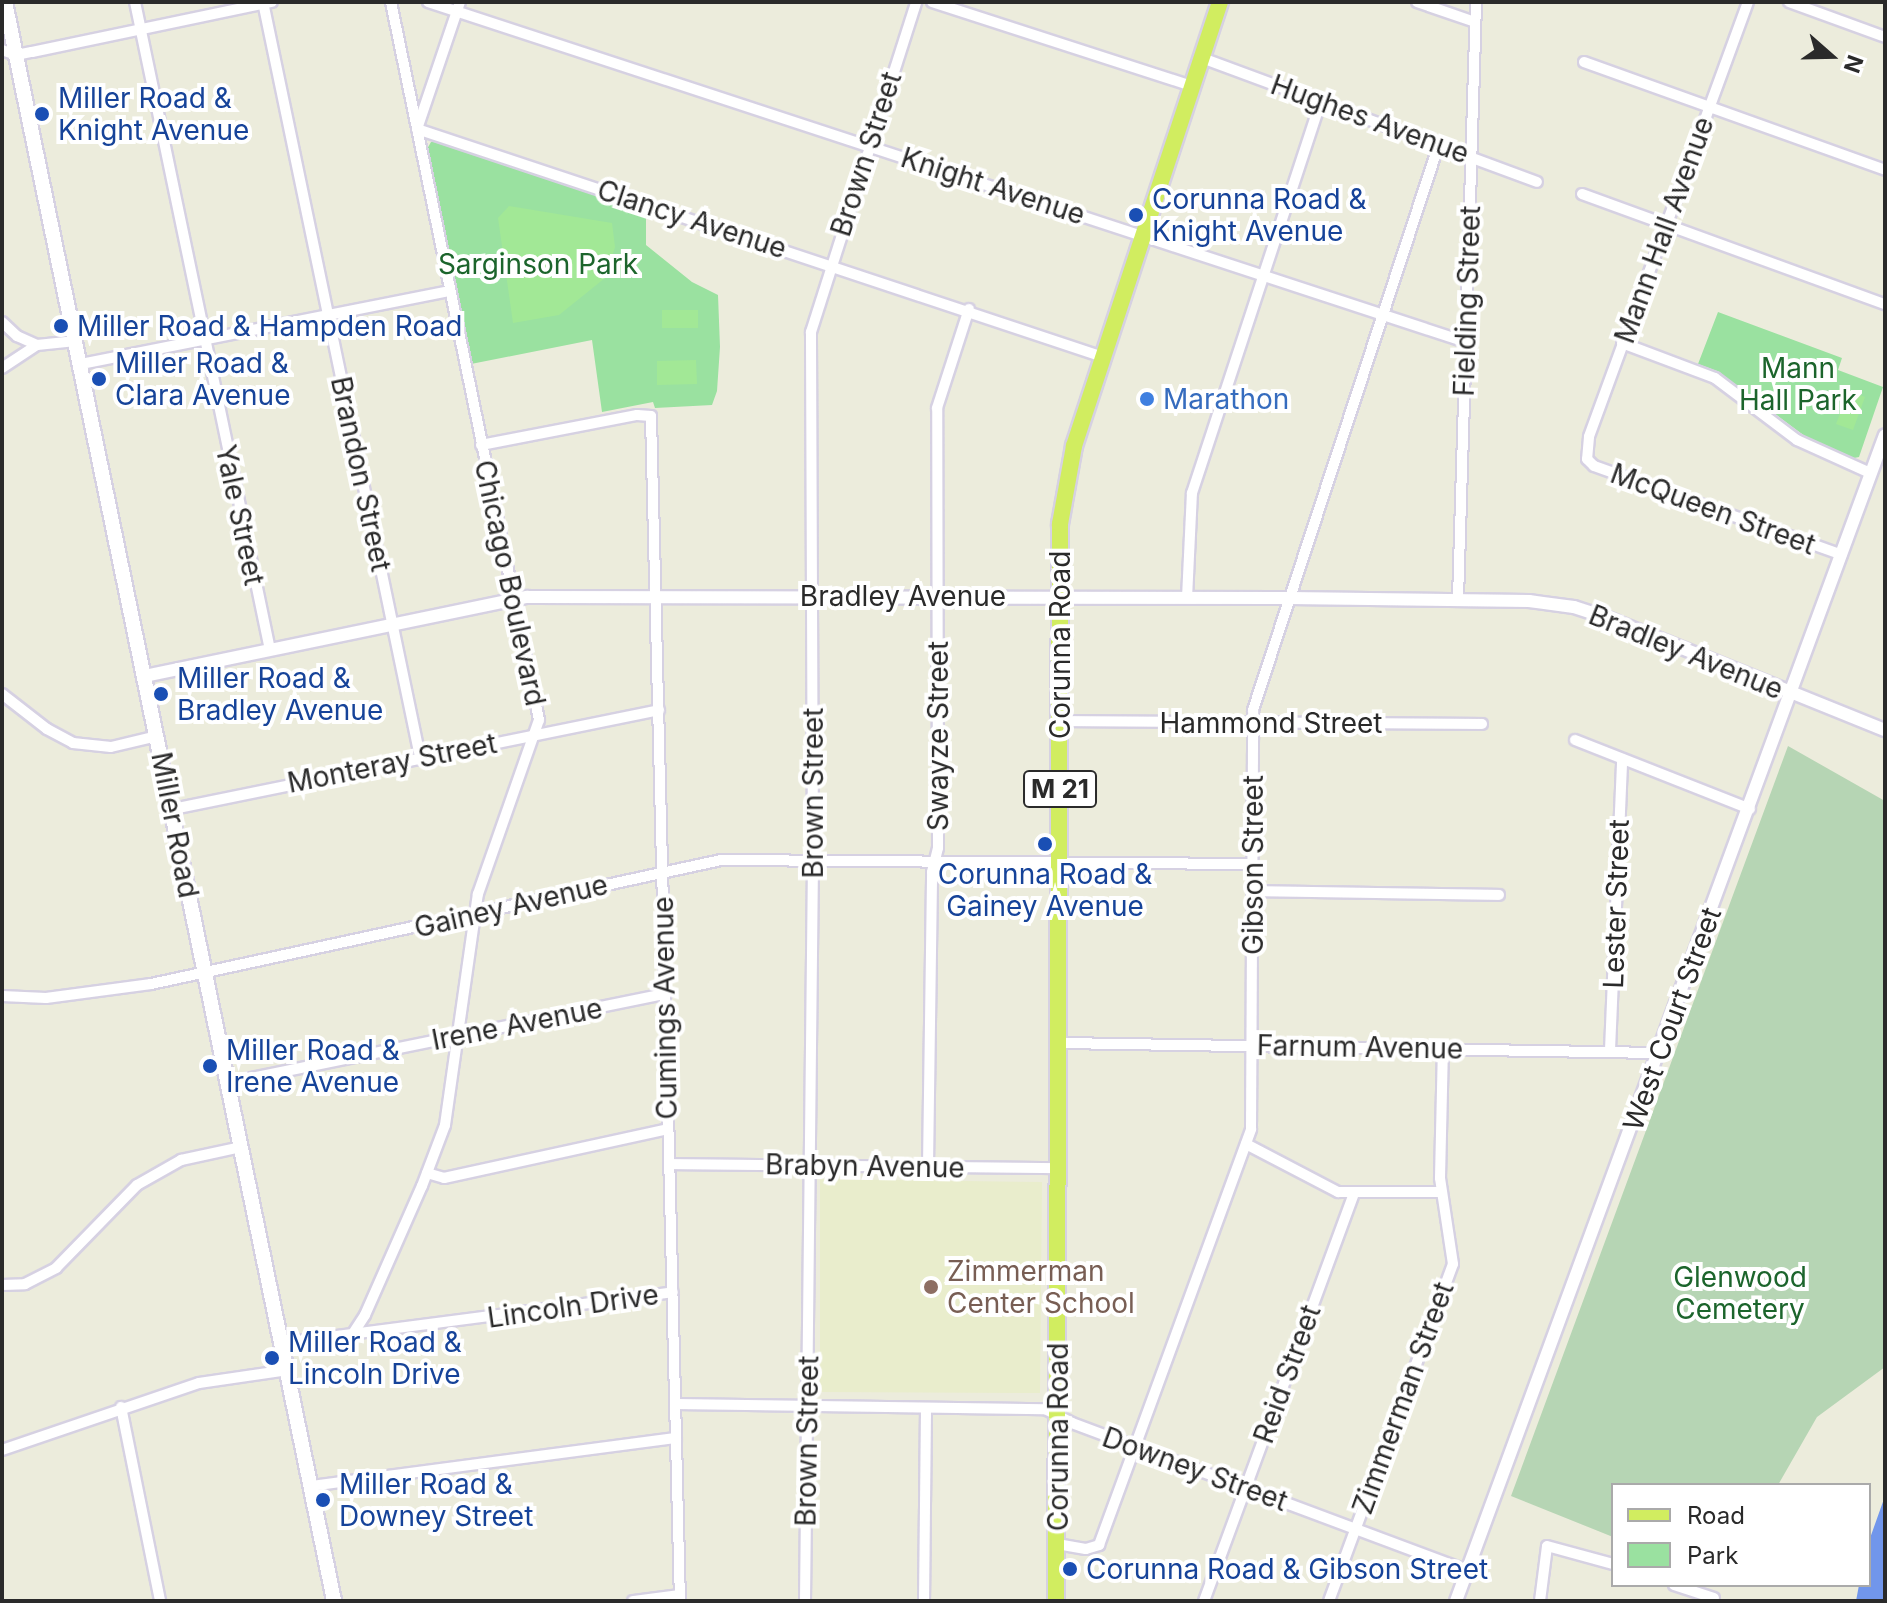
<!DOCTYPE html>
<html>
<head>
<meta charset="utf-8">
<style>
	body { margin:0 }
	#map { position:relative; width:1887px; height:1603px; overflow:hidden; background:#ececdc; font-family:Inter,sans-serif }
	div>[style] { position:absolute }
	.education>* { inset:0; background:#e9edcc }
	.green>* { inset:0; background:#9ae1a0 }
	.cemetery>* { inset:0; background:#b6d5b4 }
	.pitch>* { inset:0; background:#a2e896 }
	.water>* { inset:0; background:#7196eb }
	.roads { filter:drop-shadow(2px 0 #d6d1e2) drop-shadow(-2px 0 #d6d1e2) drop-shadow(0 2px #d6d1e2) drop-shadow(0 -2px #d6d1e2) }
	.minor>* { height:10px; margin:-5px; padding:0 5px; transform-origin:5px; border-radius:5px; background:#fff }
	.tertiary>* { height:12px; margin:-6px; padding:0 6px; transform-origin:6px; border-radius:6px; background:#fff }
	.secondary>* { height:14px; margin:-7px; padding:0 7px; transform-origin:7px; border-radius:7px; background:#fff }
	.primary>* { height:16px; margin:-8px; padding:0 8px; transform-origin:8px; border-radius:8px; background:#d1ed60 }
	.dots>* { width:22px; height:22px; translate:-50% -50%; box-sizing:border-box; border:4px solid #fff; border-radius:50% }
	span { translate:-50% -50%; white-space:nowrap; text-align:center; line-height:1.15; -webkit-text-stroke:8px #fff; paint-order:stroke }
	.shield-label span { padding:2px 6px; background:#fff; border:2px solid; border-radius:6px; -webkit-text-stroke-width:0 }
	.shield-label { font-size:26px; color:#2a2a2a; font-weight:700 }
	.transit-label { font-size:28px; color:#164399 }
	.left { translate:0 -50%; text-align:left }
	.street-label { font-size:28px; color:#2a2a2a }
	.park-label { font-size:28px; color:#1c652c }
	.shop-label { font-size:28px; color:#366cbe }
	.education-label { font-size:28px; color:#785e54 }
	.frame { position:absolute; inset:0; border:4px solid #2a2a2a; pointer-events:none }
	.legend { position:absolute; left:1611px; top:1483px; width:260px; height:104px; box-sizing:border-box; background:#fff; border:2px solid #aaa; margin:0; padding:10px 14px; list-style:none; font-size:24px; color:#2a2a2a }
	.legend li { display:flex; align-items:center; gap:16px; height:40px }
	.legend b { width:40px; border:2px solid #aaa }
	.north { position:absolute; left:1791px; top:16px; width:80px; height:80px; -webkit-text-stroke:6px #fff; paint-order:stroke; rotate:110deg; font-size:22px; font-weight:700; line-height:32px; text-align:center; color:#2a2a2a }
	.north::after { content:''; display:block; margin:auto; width:28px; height:36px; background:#2a2a2a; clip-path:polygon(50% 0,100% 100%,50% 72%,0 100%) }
</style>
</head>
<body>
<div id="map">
	<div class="education">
		<div style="clip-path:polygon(820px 1179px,1042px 1182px,1040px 1393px,820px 1392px)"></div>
	</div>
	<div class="green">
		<div style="clip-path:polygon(436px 141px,646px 210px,646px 245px,692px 282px,718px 295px,720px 347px,717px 391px,712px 405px,655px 408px,653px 402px,602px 412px,592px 340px,471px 364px,427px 149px,431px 142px)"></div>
		<div style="clip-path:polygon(1718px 312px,1842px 358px,1838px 370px,1883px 387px,1859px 457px,1854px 458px,1817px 445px,1717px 371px,1698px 364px)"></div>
	</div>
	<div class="cemetery">
		<div style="clip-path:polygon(1788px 746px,1885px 801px,1885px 1367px,1817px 1417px,1778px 1485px,1613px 1485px,1613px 1537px,1511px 1496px)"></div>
	</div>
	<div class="pitch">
		<div style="clip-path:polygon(509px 206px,612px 223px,615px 247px,605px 278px,559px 315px,513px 323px,498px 218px)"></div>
		<div style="clip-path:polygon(662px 310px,698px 310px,698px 328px,662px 328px)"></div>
		<div style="clip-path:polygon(696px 360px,697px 384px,657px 385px,657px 361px)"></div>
		<div style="clip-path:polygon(1849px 391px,1865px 397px,1853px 430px,1836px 424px)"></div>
	</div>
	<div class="water">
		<div style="clip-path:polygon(1885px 1496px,1885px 1601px,1856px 1601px,1859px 1585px,1869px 1585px,1869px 1541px)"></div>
	</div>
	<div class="roads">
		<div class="minor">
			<div style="left:135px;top:2px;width:662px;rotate:78.23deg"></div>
			<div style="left:263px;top:2px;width:771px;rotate:78.25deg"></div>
			<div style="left:428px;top:2px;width:1092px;rotate:18.14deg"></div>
			<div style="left:460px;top:2px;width:134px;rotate:108.7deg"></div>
			<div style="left:417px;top:129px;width:723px;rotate:18.38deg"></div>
			<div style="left:932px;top:2px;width:273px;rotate:17.9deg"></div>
			<div style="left:1417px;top:2px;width:61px;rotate:19deg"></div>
			<div style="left:1748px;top:2px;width:463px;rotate:110.1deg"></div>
			<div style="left:1589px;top:437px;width:22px;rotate:95deg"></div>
			<div style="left:1587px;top:459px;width:10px;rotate:45deg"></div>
			<div style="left:1594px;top:466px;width:263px;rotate:19.7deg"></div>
			<div style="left:1789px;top:2px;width:102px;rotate:20deg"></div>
			<div style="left:2px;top:50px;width:15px;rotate:20deg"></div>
			<div style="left:16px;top:55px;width:16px;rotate:-11deg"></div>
			<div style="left:32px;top:52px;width:245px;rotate:-11.8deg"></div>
			<div style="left:1202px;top:58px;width:357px;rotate:20.3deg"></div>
			<div style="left:1584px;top:62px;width:320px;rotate:19.7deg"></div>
			<div style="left:1582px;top:194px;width:322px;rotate:20deg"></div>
			<div style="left:2px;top:322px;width:21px;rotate:43deg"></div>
			<div style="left:17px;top:336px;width:22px;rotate:24deg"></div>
			<div style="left:1622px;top:343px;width:99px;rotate:20.6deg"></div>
			<div style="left:1715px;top:378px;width:103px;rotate:37.1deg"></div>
			<div style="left:1797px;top:440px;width:80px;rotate:24.3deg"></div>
			<div style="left:81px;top:364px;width:375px;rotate:-11.2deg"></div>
			<div style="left:2px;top:368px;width:42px;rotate:-33.3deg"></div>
			<div style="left:37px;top:345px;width:39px;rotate:-6deg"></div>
			<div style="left:481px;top:445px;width:159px;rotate:-10.9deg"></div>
			<div style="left:637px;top:415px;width:14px;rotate:4deg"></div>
			<div style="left:651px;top:416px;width:1185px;rotate:88.6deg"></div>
			<div style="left:1187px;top:598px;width:105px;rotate:-87.3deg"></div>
			<div style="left:1192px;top:493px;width:413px;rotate:-71.8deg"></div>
			<div style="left:1458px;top:599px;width:597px;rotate:-88.27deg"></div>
			<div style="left:2px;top:694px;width:57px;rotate:37.9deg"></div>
			<div style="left:47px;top:729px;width:30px;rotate:28deg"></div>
			<div style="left:73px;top:743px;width:38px;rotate:6deg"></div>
			<div style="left:111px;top:747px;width:47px;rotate:-13.4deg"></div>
			<div style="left:1060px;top:721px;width:422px;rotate:0.4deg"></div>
			<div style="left:1575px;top:740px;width:188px;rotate:21.5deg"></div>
			<div style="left:173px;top:809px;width:496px;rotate:-11.5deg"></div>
			<div style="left:1253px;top:891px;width:246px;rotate:0.9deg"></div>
			<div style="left:2px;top:996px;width:44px;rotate:2.6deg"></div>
			<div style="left:46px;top:998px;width:106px;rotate:-7.6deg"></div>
			<div style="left:151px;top:984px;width:583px;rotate:-12.27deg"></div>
			<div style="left:721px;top:860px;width:532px;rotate:0.43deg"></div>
			<div style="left:1061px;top:1043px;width:598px;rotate:0.96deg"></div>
			<div style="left:1610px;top:1050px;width:291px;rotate:-87.6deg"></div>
			<div style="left:227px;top:1083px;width:448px;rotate:-11.5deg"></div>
			<div style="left:1246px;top:1144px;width:104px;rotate:27.6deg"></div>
			<div style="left:1338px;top:1192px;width:103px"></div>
			<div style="left:669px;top:1164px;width:391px;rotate:0.6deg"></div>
			<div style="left:928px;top:1166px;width:294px;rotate:-89.2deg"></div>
			<div style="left:932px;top:872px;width:25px;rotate:-76deg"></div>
			<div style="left:938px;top:848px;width:440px;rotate:-90.1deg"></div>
			<div style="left:937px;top:408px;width:104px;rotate:-72.1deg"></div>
			<div style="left:427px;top:1173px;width:18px;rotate:16deg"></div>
			<div style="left:444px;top:1178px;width:229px;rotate:-12.3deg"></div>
			<div style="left:2px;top:1285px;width:23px;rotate:-2deg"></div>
			<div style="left:25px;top:1284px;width:35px;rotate:-27deg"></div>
			<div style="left:56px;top:1268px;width:116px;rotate:-45.7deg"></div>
			<div style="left:137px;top:1185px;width:51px;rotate:-29.6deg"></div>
			<div style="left:181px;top:1160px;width:61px;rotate:-12.2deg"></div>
			<div style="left:354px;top:1332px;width:20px;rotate:-57deg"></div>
			<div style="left:365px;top:1315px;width:141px;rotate:-66.2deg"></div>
			<div style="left:422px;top:1186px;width:65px;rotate:-69.3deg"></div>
			<div style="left:445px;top:1125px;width:233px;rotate:-81.9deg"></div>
			<div style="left:478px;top:894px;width:184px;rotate:-70.7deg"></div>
			<div style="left:539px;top:720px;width:733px;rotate:-101.65deg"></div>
			<div style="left:282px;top:1343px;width:394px;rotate:-7.4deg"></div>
			<div style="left:676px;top:1404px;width:369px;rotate:0.8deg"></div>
			<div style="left:1045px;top:1409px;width:30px;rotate:27deg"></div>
			<div style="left:1072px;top:1423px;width:422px;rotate:20.5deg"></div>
			<div style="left:121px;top:1407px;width:198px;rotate:78.6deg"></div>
			<div style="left:2px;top:1450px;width:208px;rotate:-18.8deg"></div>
			<div style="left:199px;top:1383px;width:90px;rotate:-8.3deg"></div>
			<div style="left:311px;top:1486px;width:368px;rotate:-7.5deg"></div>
			<div style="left:1057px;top:1544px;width:29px;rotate:10deg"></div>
			<div style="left:1086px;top:1549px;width:14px;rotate:-17deg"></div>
			<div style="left:1099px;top:1545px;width:443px;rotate:-69.9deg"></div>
			<div style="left:1251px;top:1129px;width:419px;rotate:-89.7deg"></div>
			<div style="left:1253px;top:710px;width:596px;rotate:-71.81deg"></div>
			<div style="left:1674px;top:1585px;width:42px;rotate:18deg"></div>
			<div style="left:633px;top:1601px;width:46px;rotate:-7.4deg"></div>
			<div style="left:805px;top:1601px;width:742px;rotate:-89.38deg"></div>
			<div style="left:813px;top:859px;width:527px;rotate:-90.22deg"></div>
			<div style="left:811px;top:332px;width:346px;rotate:-72.3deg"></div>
			<div style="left:924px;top:1601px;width:193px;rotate:-89.4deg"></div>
			<div style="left:1204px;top:1601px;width:435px;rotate:-69.8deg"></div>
			<div style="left:1329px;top:1601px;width:359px;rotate:-69.8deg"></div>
			<div style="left:1453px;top:1264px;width:87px;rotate:-98.6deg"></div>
			<div style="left:1440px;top:1178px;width:130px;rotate:-88.7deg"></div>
			<div style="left:1540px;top:1601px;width:55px;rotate:-82.7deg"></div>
			<div style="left:1547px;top:1546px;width:68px;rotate:15.3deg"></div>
		</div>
		<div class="tertiary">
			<div style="left:145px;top:676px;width:390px;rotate:-11.7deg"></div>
			<div style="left:527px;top:597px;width:762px;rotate:0.08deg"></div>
			<div style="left:1289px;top:598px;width:240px;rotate:0.7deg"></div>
			<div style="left:1529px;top:601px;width:45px;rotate:7.6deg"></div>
			<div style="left:1574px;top:607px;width:33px;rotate:18deg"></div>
			<div style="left:1605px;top:617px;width:302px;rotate:22deg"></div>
			<div style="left:1456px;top:1601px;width:1242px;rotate:-69.8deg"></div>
		</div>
		<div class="secondary">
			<div style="left:5px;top:2px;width:1632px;rotate:78.37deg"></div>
		</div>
		<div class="primary">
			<div style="left:1056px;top:1601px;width:1077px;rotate:-89.79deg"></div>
			<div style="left:1060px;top:524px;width:79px;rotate:-79.8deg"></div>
			<div style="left:1074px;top:446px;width:467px;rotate:-71.8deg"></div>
		</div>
	</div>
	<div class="dots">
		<div style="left:42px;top:114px;background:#1a4fb4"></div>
		<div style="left:1136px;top:215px;background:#1a4fb4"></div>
		<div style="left:61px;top:326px;background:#1a4fb4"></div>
		<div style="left:99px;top:379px;background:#1a4fb4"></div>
		<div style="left:1147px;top:399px;background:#3f7fe0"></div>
		<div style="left:161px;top:694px;background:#1a4fb4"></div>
		<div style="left:1045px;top:844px;background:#1a4fb4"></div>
		<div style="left:210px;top:1066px;background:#1a4fb4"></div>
		<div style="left:931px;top:1287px;background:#8d6e63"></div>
		<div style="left:272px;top:1358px;background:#1a4fb4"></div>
		<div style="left:323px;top:1500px;background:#1a4fb4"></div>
		<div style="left:1070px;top:1569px;background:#1a4fb4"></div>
	</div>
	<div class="shield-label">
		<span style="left:1060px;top:789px">M 21</span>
	</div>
	<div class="transit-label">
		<span class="left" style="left:58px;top:114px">Miller Road &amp;<br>Knight Avenue</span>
		<span class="left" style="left:1152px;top:215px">Corunna Road &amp;<br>Knight Avenue</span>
		<span class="left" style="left:77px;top:326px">Miller Road &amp; Hampden Road</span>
		<span class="left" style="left:115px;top:379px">Miller Road &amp;<br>Clara Avenue</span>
		<span class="left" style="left:177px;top:694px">Miller Road &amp;<br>Bradley Avenue</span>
		<span style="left:1045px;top:890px">Corunna Road &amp;<br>Gainey Avenue</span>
		<span class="left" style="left:226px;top:1066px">Miller Road &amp;<br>Irene Avenue</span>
		<span class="left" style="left:288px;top:1358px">Miller Road &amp;<br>Lincoln Drive</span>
		<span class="left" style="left:339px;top:1500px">Miller Road &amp;<br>Downey Street</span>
		<span class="left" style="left:1086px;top:1569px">Corunna Road &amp; Gibson Street</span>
	</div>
	<div class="street-label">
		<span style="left:1370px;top:119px;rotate:20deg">Hughes Avenue</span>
		<span style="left:866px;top:154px;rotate:-72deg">Brown Street</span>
		<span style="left:993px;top:186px;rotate:18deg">Knight Avenue</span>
		<span style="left:692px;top:219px;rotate:18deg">Clancy Avenue</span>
		<span style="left:1664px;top:230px;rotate:-70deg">Mann Hall Avenue</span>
		<span style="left:1467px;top:301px;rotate:-88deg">Fielding Street</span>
		<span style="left:361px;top:474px;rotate:78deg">Brandon Street</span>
		<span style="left:1713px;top:509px;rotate:20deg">McQueen Street</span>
		<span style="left:240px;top:515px;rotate:78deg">Yale Street</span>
		<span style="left:510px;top:583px;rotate:78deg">Chicago Boulevard</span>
		<span style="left:903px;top:596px">Bradley Avenue</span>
		<span style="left:1060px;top:645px;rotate:-90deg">Corunna Road</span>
		<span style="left:1686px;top:652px;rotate:22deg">Bradley Avenue</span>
		<span style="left:1271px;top:723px">Hammond Street</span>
		<span style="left:938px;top:736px;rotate:-90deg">Swayze Street</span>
		<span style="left:392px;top:763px;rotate:-11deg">Monteray Street</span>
		<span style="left:813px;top:793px;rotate:-90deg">Brown Street</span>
		<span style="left:175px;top:825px;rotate:79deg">Miller Road</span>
		<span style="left:1253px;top:865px;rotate:-90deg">Gibson Street</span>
		<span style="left:1616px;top:904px;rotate:-88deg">Lester Street</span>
		<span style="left:511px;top:906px;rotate:-13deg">Gainey Avenue</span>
		<span style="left:665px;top:1008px;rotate:-91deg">Cumings Avenue</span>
		<span style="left:1672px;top:1019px;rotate:-70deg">West Court Street</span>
		<span style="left:517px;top:1024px;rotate:-11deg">Irene Avenue</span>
		<span style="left:1360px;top:1047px;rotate:1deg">Farnum Avenue</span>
		<span style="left:865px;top:1166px;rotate:1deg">Brabyn Avenue</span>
		<span style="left:573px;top:1306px;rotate:-8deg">Lincoln Drive</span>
		<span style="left:1287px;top:1374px;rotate:-70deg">Reid Street</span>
		<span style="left:1403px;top:1398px;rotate:-70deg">Zimmerman Street</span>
		<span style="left:1058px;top:1437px;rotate:-90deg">Corunna Road</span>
		<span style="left:807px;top:1441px;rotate:-89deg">Brown Street</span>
		<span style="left:1195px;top:1469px;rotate:20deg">Downey Street</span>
	</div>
	<div class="park-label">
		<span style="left:538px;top:264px">Sarginson Park</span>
		<span style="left:1798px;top:384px">Mann<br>Hall Park</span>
		<span style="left:1740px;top:1293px">Glenwood<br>Cemetery</span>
	</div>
	<div class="shop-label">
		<span class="left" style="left:1163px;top:399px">Marathon</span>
	</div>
	<div class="education-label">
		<span class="left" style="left:947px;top:1287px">Zimmerman<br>Center School</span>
	</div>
	<div class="frame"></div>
	<ul class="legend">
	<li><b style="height:10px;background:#d1ed60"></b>Road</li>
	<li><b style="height:22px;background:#9ae1a0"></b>Park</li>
	</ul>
	<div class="north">N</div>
</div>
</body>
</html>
